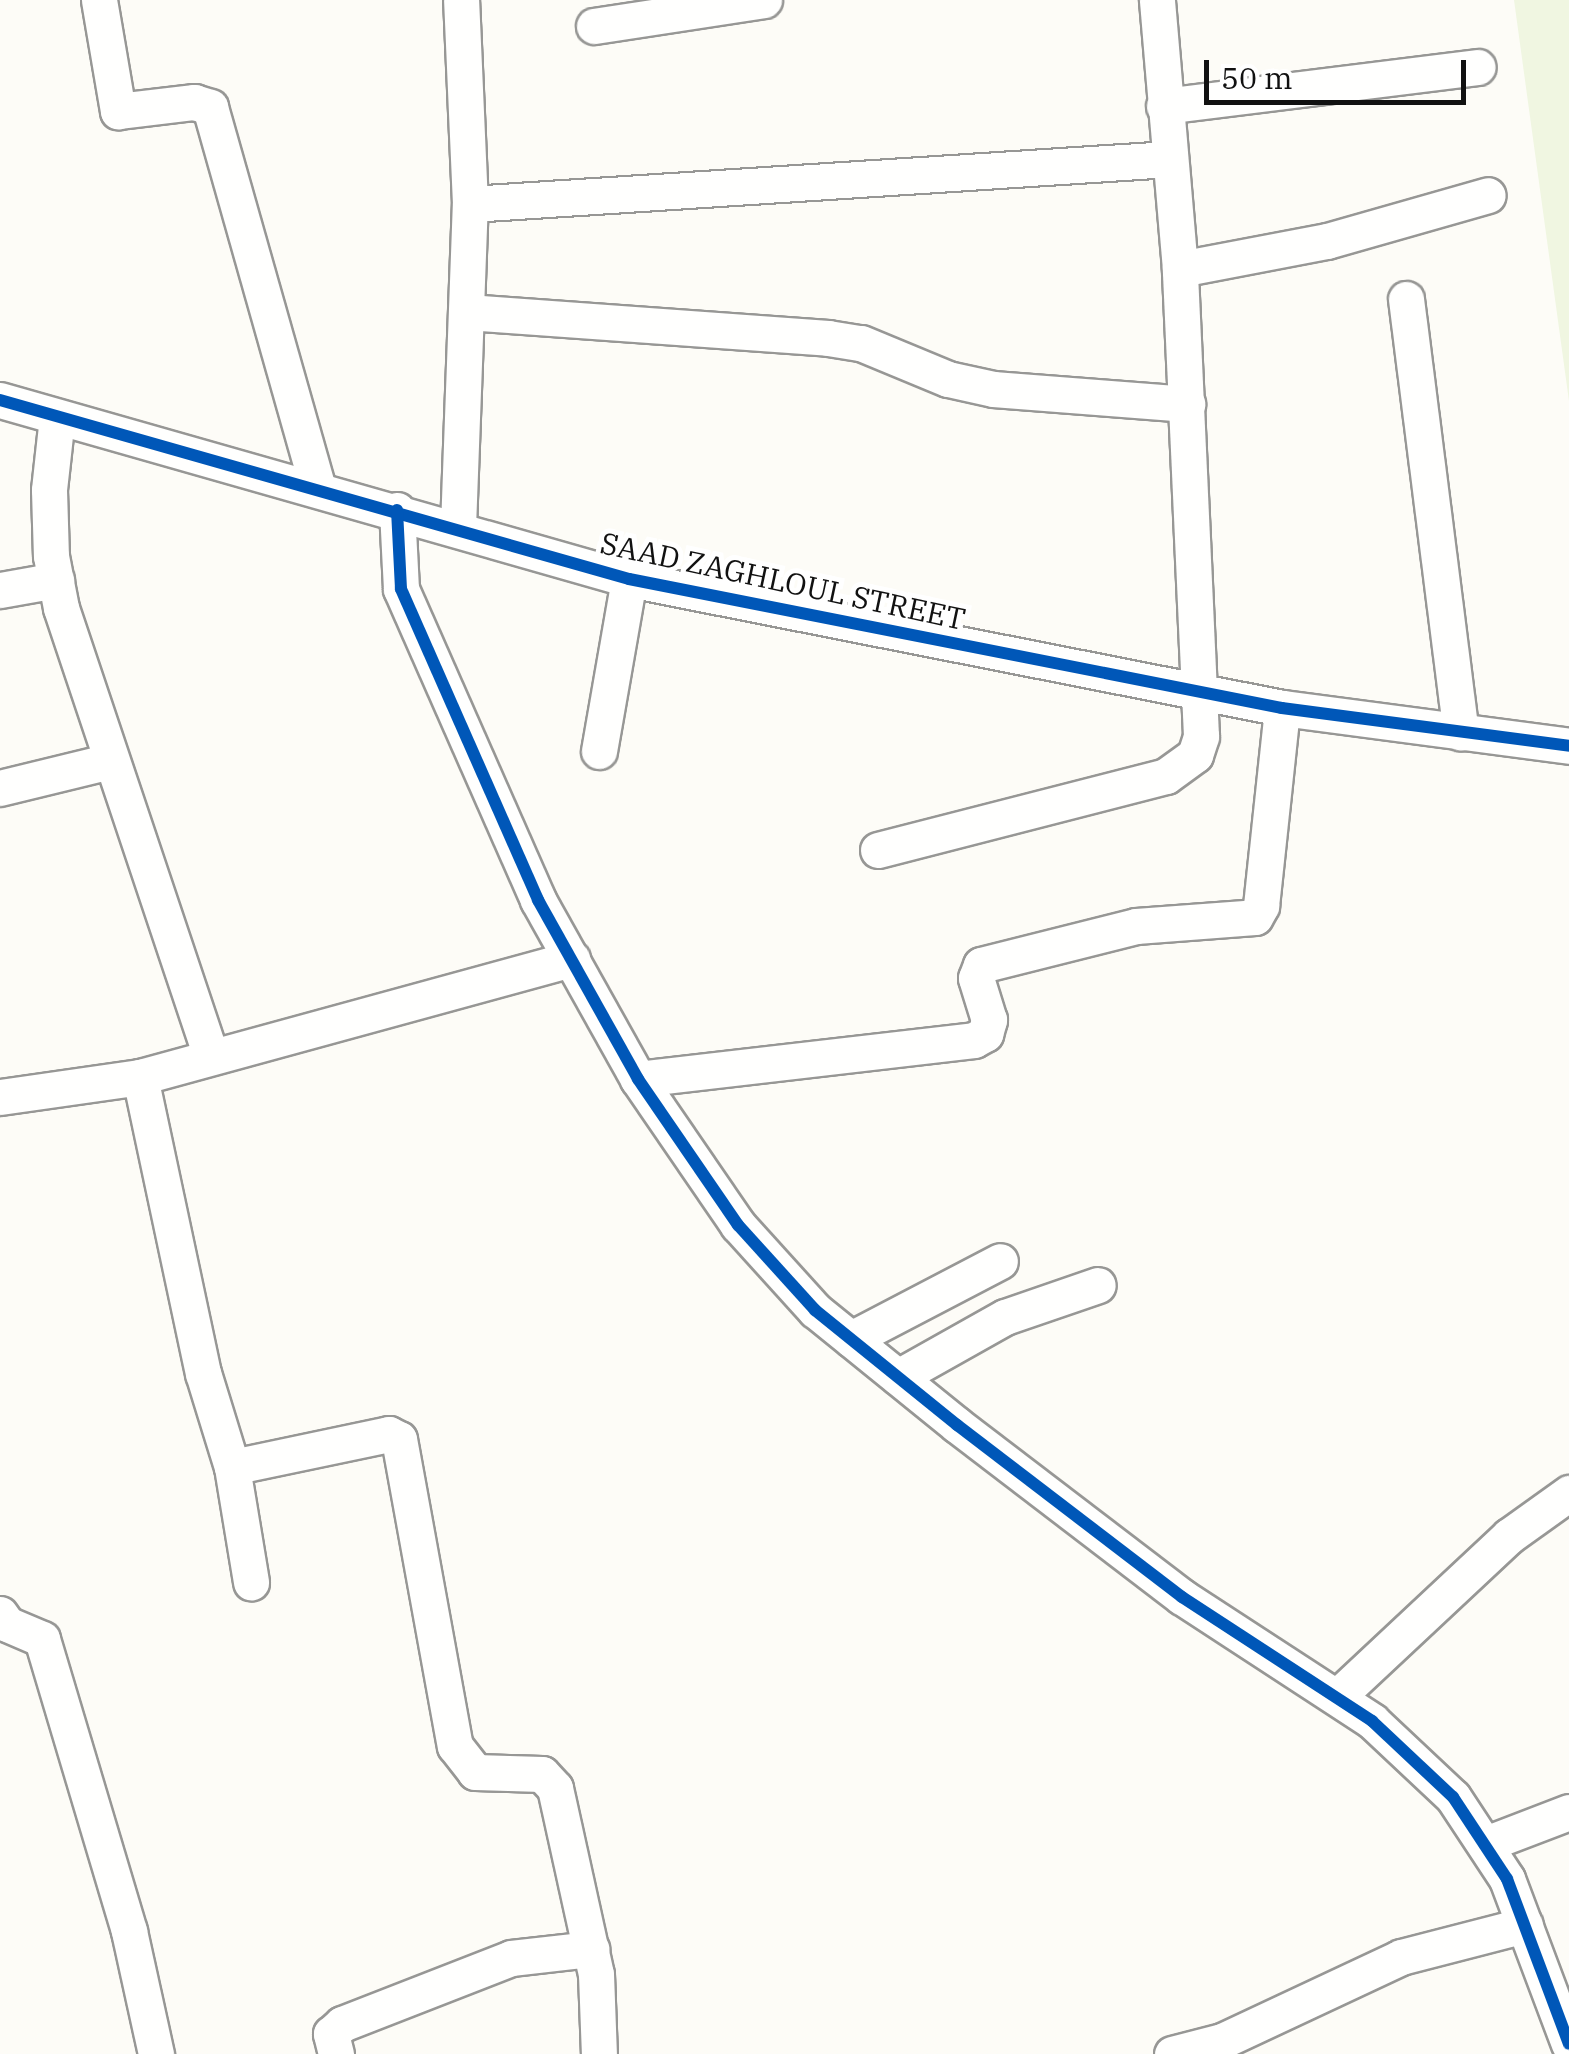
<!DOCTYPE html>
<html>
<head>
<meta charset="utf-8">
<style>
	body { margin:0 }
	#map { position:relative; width:1569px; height:2054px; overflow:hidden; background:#fdfcf7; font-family:"IBM Plex Serif",serif }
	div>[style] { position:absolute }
	.pitch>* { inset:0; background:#f0f6e1 }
	.roads { filter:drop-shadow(2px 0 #979795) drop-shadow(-2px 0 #979795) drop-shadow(0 2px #979795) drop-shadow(0 -2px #979795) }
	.minor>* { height:35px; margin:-17.5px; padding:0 17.5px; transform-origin:17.5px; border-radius:17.5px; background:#fffffe }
	.cycleway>* { height:12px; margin:-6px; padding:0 6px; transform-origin:6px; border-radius:6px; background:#0057b8 }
	span { translate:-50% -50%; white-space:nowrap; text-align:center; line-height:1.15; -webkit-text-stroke:10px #fff; paint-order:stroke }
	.street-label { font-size:30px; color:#111 }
	.scale { position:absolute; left:1204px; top:60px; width:262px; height:45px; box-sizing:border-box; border:5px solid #111; border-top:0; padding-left:12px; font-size:30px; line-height:35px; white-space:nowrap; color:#111; -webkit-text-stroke:8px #fff; paint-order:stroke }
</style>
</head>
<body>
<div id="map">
	<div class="pitch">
		<div style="clip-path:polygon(1514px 0,1569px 0,1569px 401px)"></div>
	</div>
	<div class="roads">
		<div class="minor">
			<div style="left:99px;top:0;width:113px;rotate:80.3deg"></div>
			<div style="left:118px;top:111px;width:77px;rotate:-6.8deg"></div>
			<div style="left:194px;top:102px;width:17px;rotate:17deg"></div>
			<div style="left:210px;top:107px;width:396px;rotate:74.2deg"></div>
			<div style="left:594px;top:26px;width:172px;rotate:-8.7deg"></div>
			<div style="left:1164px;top:106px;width:316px;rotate:-7.1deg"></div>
			<div style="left:470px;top:204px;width:701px;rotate:-3.68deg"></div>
			<div style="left:1180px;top:269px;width:150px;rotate:-10.8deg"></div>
			<div style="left:1327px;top:241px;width:167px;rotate:-15.9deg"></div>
			<div style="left:1406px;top:299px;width:437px;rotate:82.8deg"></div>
			<div style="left:467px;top:312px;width:362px;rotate:4.1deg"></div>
			<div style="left:828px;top:338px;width:33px;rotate:9deg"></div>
			<div style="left:861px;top:343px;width:94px;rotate:22.5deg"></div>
			<div style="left:948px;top:379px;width:46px;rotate:12.5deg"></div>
			<div style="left:993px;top:389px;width:195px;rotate:4.4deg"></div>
			<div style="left:0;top:400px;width:654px;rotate:15.89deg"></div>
			<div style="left:629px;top:579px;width:666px;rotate:11.17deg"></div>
			<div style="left:1282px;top:708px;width:290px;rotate:7.5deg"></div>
			<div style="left:57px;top:417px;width:73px;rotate:96.3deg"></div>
			<div style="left:49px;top:490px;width:66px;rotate:88.3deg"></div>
			<div style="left:51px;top:556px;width:53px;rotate:79.1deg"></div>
			<div style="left:61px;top:608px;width:470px;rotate:71.5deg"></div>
			<div style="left:397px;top:510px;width:79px;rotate:87.1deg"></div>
			<div style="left:401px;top:589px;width:340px;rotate:66.2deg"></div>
			<div style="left:538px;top:900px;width:205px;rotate:60.8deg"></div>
			<div style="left:638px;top:1079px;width:177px;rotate:55.6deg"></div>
			<div style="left:738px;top:1225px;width:115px;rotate:47.8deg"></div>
			<div style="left:815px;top:1310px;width:183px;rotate:39deg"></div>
			<div style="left:957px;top:1425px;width:283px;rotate:37.4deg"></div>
			<div style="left:1182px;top:1597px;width:227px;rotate:33.1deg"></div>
			<div style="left:1372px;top:1721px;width:111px;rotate:43.2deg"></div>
			<div style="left:1453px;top:1797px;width:98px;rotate:56.6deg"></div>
			<div style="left:1507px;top:1879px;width:176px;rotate:69.4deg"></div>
			<div style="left:458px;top:527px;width:323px;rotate:-87.9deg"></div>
			<div style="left:470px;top:204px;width:204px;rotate:-92.5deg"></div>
			<div style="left:0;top:590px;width:57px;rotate:-10.1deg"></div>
			<div style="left:599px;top:751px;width:175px;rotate:-80.1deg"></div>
			<div style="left:0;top:788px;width:114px;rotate:-13.7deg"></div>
			<div style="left:878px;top:850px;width:297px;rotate:-14.4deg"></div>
			<div style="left:1166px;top:776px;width:36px;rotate:-36deg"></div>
			<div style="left:1195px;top:755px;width:20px;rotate:-72deg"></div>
			<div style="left:1201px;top:736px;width:467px;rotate:-92.6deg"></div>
			<div style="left:1180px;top:269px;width:270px;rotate:-94.9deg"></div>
			<div style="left:140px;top:1077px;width:303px;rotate:78deg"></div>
			<div style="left:203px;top:1373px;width:98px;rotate:72.9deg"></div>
			<div style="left:232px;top:1467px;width:117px;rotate:80.6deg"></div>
			<div style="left:638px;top:1079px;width:338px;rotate:-6.6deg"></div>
			<div style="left:974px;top:1040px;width:13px;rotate:-29deg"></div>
			<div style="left:985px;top:1034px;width:15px;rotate:-74deg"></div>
			<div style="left:989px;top:1020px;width:44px;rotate:-107.2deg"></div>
			<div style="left:976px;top:978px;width:14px;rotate:-69deg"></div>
			<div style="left:981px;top:965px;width:160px;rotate:-14.1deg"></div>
			<div style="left:1136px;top:926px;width:119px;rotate:-4.3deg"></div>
			<div style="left:1255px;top:917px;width:13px;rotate:-61deg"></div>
			<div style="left:1261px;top:906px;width:199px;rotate:-83.9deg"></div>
			<div style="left:0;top:1097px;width:141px;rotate:-8.1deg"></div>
			<div style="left:140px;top:1077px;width:448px;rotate:-15.3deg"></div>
			<div style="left:851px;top:1339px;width:168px;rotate:-27.6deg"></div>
			<div style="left:898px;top:1377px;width:123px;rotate:-29.3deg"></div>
			<div style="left:1005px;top:1317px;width:98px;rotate:-19deg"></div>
			<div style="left:232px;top:1467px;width:160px;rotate:-11.9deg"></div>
			<div style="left:389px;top:1434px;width:11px;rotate:27deg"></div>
			<div style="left:399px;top:1439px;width:312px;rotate:79.7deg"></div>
			<div style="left:455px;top:1746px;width:33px;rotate:52deg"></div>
			<div style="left:475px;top:1772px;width:67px;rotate:1.7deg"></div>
			<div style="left:542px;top:1774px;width:19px;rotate:47deg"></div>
			<div style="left:555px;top:1788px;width:190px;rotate:77.6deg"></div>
			<div style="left:596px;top:1974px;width:80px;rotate:87.9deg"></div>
			<div style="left:0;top:1614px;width:12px;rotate:55deg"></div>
			<div style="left:7px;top:1624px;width:38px;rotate:23deg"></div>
			<div style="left:42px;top:1639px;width:305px;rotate:73.4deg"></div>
			<div style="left:129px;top:1931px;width:126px;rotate:77.6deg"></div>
			<div style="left:1337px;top:1697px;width:236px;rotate:-43.1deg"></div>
			<div style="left:1509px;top:1536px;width:74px;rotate:-35.6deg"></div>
			<div style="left:1488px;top:1843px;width:87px;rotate:-20.9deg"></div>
			<div style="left:336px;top:2054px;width:21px;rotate:-104deg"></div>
			<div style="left:331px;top:2034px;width:15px;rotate:-42deg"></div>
			<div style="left:342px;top:2024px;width:181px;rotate:-21.3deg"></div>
			<div style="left:511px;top:1958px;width:81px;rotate:-6.4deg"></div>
			<div style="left:1172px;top:2054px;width:52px;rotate:-14.6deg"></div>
			<div style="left:1222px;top:2041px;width:198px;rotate:-25.1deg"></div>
			<div style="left:1401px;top:1957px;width:128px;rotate:-14.5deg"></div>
		</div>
	</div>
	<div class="cycleway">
		<div style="left:0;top:400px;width:654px;rotate:15.89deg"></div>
		<div style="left:629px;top:579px;width:666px;rotate:11.17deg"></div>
		<div style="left:1282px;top:708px;width:290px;rotate:7.5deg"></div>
		<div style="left:397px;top:510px;width:79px;rotate:87.1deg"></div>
		<div style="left:401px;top:589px;width:340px;rotate:66.2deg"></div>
		<div style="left:538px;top:900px;width:205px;rotate:60.8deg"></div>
		<div style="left:638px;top:1079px;width:177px;rotate:55.6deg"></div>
		<div style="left:738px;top:1225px;width:115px;rotate:47.8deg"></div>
		<div style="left:815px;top:1310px;width:183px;rotate:39deg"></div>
		<div style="left:957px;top:1425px;width:283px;rotate:37.4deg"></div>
		<div style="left:1182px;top:1597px;width:227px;rotate:33.1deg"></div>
		<div style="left:1372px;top:1721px;width:111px;rotate:43.2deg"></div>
		<div style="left:1453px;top:1797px;width:98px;rotate:56.6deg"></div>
		<div style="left:1507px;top:1879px;width:176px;rotate:69.4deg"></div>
	</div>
	<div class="street-label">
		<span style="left:783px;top:581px;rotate:12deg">SAAD ZAGHLOUL STREET</span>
	</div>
	<div class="scale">50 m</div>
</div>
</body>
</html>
